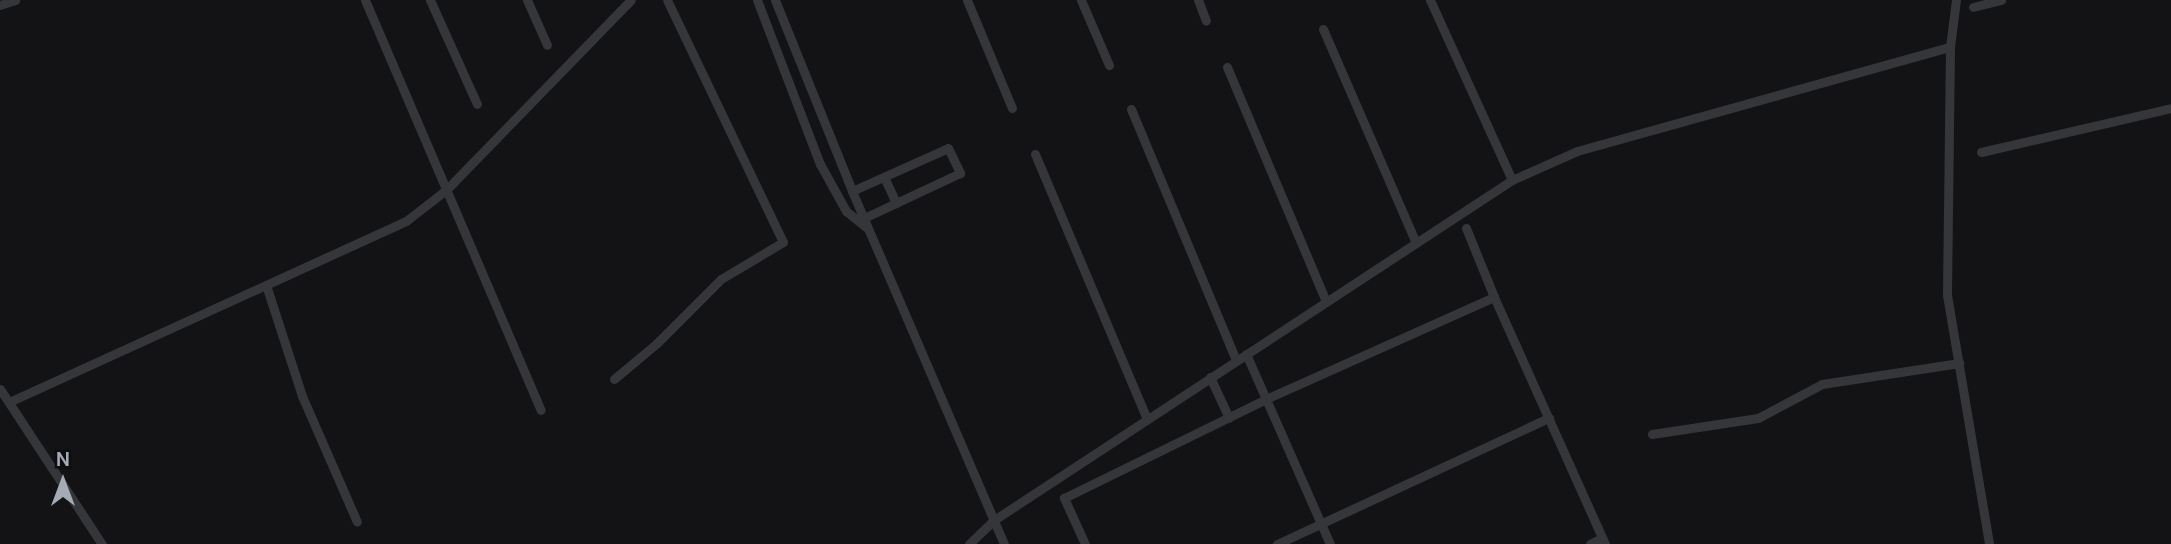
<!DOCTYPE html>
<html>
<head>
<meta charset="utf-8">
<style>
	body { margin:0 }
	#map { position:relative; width:2171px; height:544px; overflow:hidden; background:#131315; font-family:"DM Sans",sans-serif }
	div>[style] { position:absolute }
	.minor>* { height:9px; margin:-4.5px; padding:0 4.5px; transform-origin:4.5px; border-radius:4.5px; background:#34363a }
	span { translate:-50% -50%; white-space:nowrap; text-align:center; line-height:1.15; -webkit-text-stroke:5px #0e0e10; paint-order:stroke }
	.north { position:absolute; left:28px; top:446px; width:70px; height:70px; -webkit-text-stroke:5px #0e0e10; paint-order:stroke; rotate:0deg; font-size:19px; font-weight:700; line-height:28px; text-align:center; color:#a5abb6 }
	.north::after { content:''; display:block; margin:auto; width:24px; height:32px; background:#a5abb6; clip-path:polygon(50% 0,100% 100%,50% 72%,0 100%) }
</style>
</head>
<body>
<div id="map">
	<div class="minor">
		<div style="left:365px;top:0;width:446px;rotate:66.8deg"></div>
		<div style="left:430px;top:0;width:114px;rotate:65.7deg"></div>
		<div style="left:527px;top:0;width:49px;rotate:66deg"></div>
		<div style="left:757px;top:0;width:176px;rotate:69deg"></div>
		<div style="left:820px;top:164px;width:54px;rotate:61deg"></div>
		<div style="left:846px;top:211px;width:27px;rotate:39deg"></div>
		<div style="left:775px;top:0;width:206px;rotate:68deg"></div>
		<div style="left:852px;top:191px;width:384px;rotate:66.7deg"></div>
		<div style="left:967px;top:0;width:117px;rotate:67.4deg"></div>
		<div style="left:1081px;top:0;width:71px;rotate:66.7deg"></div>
		<div style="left:1198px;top:0;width:22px;rotate:69deg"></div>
		<div style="left:1430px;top:0;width:198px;rotate:65.5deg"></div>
		<div style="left:1956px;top:0;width:47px;rotate:97.3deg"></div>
		<div style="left:1950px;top:47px;width:248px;rotate:90.7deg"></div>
		<div style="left:1947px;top:295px;width:253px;rotate:80.4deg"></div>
		<div style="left:0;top:5px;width:16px;rotate:-18deg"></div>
		<div style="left:1973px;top:7px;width:29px;rotate:-14deg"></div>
		<div style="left:1323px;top:29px;width:233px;rotate:66.5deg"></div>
		<div style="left:1227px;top:67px;width:254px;rotate:67.1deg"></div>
		<div style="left:1131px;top:109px;width:272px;rotate:67.3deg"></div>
		<div style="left:1981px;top:152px;width:195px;rotate:-13deg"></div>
		<div style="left:1035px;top:154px;width:288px;rotate:67.1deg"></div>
		<div style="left:884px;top:177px;width:29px;rotate:65deg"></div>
		<div style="left:852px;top:191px;width:105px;rotate:-24.1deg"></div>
		<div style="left:948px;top:148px;width:28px;rotate:64deg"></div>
		<div style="left:960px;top:173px;width:106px;rotate:154.9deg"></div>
		<div style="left:1466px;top:228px;width:74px;rotate:67.9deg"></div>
		<div style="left:1494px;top:297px;width:271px;rotate:65.8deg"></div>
		<div style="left:266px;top:285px;width:117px;rotate:72deg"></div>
		<div style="left:302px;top:396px;width:137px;rotate:66.4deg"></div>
		<div style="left:1246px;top:354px;width:49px;rotate:66deg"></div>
		<div style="left:1266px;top:399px;width:250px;rotate:-24.1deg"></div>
		<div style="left:1210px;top:377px;width:45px;rotate:65.1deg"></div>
		<div style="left:614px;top:379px;width:56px;rotate:-39.9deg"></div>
		<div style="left:657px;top:343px;width:91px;rotate:-45deg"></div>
		<div style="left:721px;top:279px;width:72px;rotate:-30.8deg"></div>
		<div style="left:783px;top:242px;width:268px;rotate:-115.6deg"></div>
		<div style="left:0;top:389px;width:186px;rotate:56.7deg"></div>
		<div style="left:9px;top:402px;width:436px;rotate:-24.5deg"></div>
		<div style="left:406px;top:221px;width:51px;rotate:-37.8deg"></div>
		<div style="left:446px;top:190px;width:265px;rotate:-45.8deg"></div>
		<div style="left:1652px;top:434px;width:107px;rotate:-8.6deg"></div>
		<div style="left:1758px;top:418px;width:72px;rotate:-28deg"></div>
		<div style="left:1822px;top:384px;width:139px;rotate:-8.7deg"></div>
		<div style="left:969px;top:544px;width:35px;rotate:-44deg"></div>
		<div style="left:994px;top:520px;width:620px;rotate:-33.28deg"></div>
		<div style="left:1512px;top:180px;width:71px;rotate:-24deg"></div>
		<div style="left:1577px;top:151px;width:387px;rotate:-15.6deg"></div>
		<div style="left:1085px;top:544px;width:51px;rotate:-114.5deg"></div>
		<div style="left:1064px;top:498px;width:225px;rotate:-26.1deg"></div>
		<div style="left:1266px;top:399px;width:158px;rotate:66.2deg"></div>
		<div style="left:1277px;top:544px;width:300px;rotate:-24.9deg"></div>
		<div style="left:1590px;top:544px;width:13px;rotate:-27deg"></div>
	</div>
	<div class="north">N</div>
</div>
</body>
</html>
